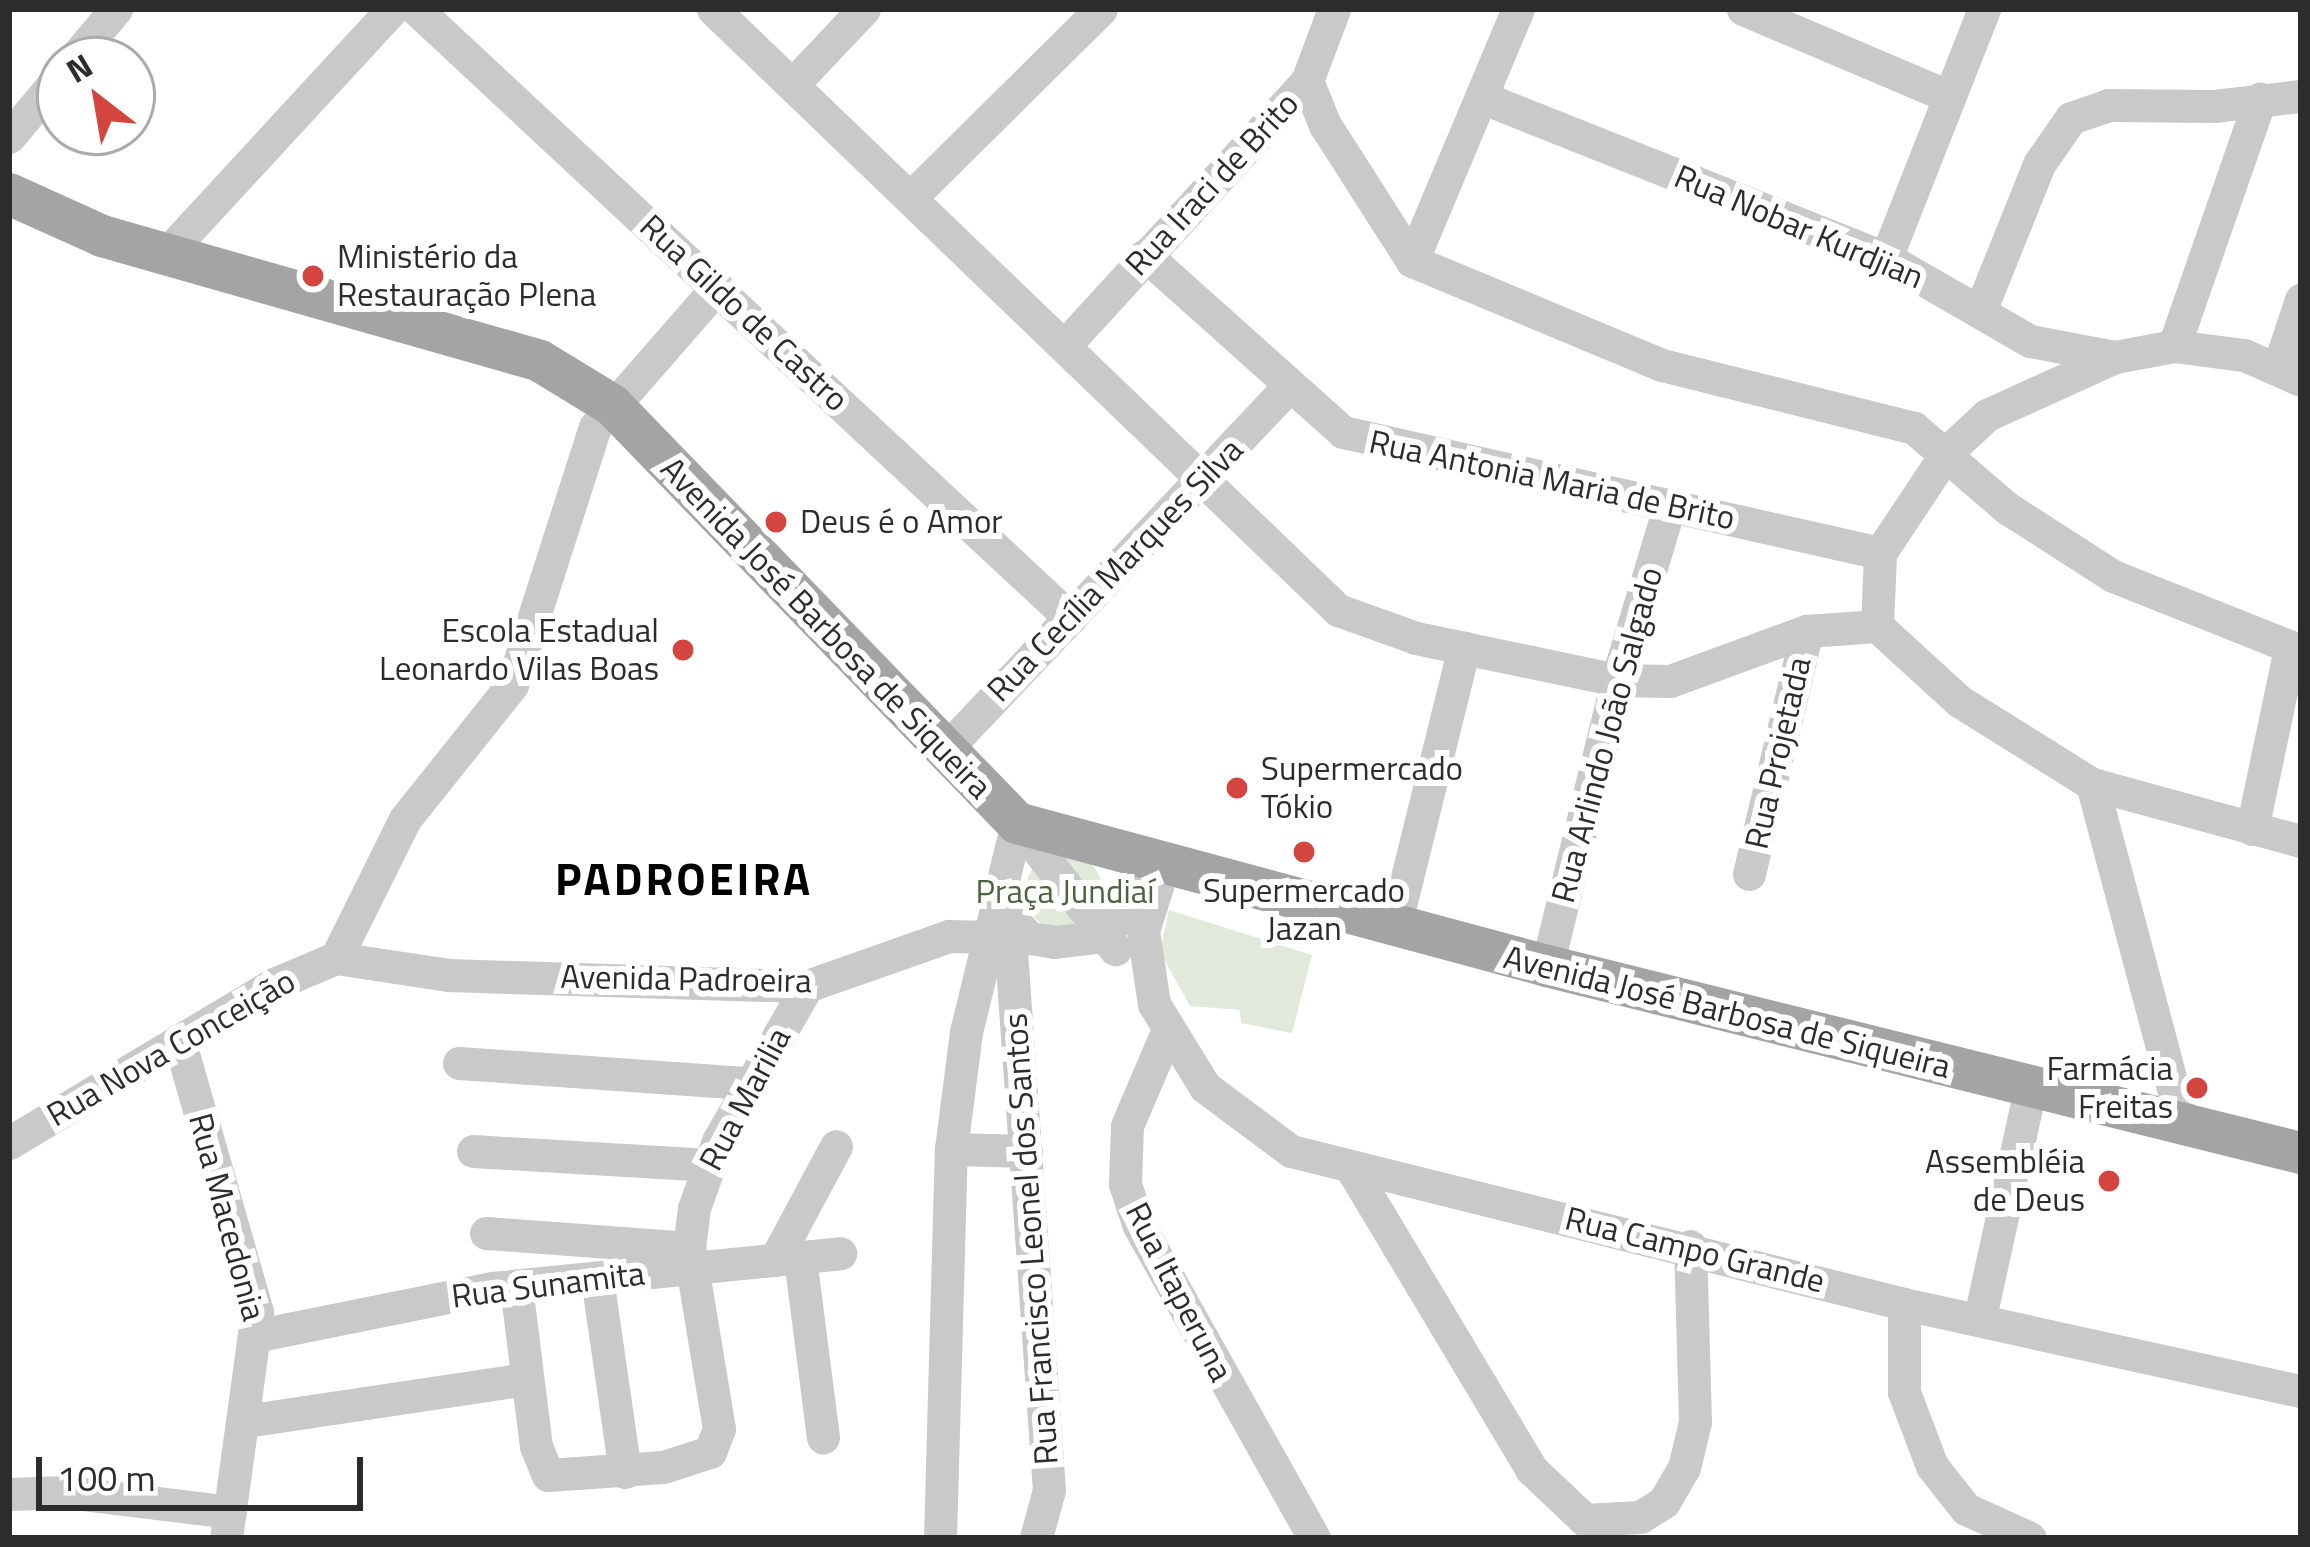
<!DOCTYPE html>
<html>
<head>
<meta charset="utf-8">
<style>
	body { margin:0 }
	#map { position:relative; width:2310px; height:1547px; overflow:hidden; background:#fff; font-family:"Titillium Web",sans-serif }
	div>[style] { position:absolute }
	.green>* { inset:0; background:#e1e9db }
	.round { border-radius:50% }
	.stream>* { height:6px; margin:-3px; padding:0 3px; transform-origin:3px; border-radius:3px; background:#c8d7e7 }
	.minor>* { height:33px; margin:-16.5px; padding:0 16.5px; transform-origin:16.5px; border-radius:16.5px; background:#c9c9c9 }
	.major>* { height:42px; margin:-21px; padding:0 21px; transform-origin:21px; border-radius:21px; background:#a4a4a4 }
	.dots>* { width:33px; height:33px; translate:-50% -50%; box-sizing:border-box; border:6px solid #fff; border-radius:50% }
	span { translate:-50% -50%; white-space:nowrap; text-align:center; line-height:1.15; -webkit-text-stroke:12px #fff; paint-order:stroke }
	.street-label { font-size:33px; color:#2c2c2c }
	.poi-label { font-size:33px; color:#2c2c2c }
	.left { translate:0 -50%; text-align:left }
	.right { translate:-100% -50%; text-align:right }
	.park-label { font-size:33px; color:#4b633e }
	.district-label { font-size:45px; color:#000; font-weight:700; letter-spacing:3px }
	.frame { position:absolute; inset:0; border:12px solid #2c2c2c; pointer-events:none }
	.north { position:absolute; left:36px; top:36px; width:120px; height:120px; box-sizing:border-box; background:#fff; border:3px solid #ababab; border-radius:50%; rotate:329deg; font-size:33px; font-weight:700; line-height:48px; text-align:center; color:#2c2c2c }
	.north::after { content:''; display:block; margin:auto; width:42px; height:54px; background:#d3453e; clip-path:polygon(50% 0,100% 100%,50% 72%,0 100%) }
	.scale { position:absolute; left:36px; top:1457px; width:327px; height:54px; box-sizing:border-box; border:6px solid #2c2c2c; border-top:0; padding-left:15px; font-size:36px; line-height:42px; white-space:nowrap; color:#2c2c2c; -webkit-text-stroke:9px #fff; paint-order:stroke }
</style>
</head>
<body>
<div id="map">
	<div class="green">
		<div class="round" style="left:1025px;top:853px;width:78px;height:78px"></div>
		<div style="clip-path:polygon(1169px 910px,1312px 955px,1292px 1033px,1241px 1023px,1240px 1010px,1190px 1006px,1160px 952px)"></div>
	</div>
	<div class="stream">
		<div style="left:664px;top:1538px;width:10px"></div>
	</div>
	<div class="minor">
		<div style="left:416px;top:9px;width:894px;rotate:42.96deg"></div>
		<div style="left:713px;top:9px;width:867px;rotate:43.88deg"></div>
		<div style="left:1338px;top:610px;width:83px;rotate:19.7deg"></div>
		<div style="left:1416px;top:638px;width:205px;rotate:11.8deg"></div>
		<div style="left:1617px;top:680px;width:53px;rotate:1.1deg"></div>
		<div style="left:1670px;top:681px;width:146px;rotate:-20.1deg"></div>
		<div style="left:1807px;top:631px;width:70px;rotate:-4.1deg"></div>
		<div style="left:1877px;top:626px;width:111px;rotate:42.4deg"></div>
		<div style="left:1959px;top:701px;width:157px;rotate:32deg"></div>
		<div style="left:2092px;top:784px;width:217px;rotate:15.3deg"></div>
		<div style="left:1743px;top:9px;width:223px;rotate:23deg"></div>
		<div style="left:73px;top:60px;width:67px;rotate:-49.9deg"></div>
		<div style="left:1307px;top:81px;width:48px;rotate:67.8deg"></div>
		<div style="left:1325px;top:125px;width:161px;rotate:57.4deg"></div>
		<div style="left:1412px;top:261px;width:271px;rotate:22.6deg"></div>
		<div style="left:1662px;top:365px;width:260px;rotate:14deg"></div>
		<div style="left:1914px;top:428px;width:123px;rotate:40.7deg"></div>
		<div style="left:2007px;top:508px;width:126px;rotate:32.7deg"></div>
		<div style="left:2113px;top:576px;width:202px;rotate:21.7deg"></div>
		<div style="left:793px;top:84px;width:103px;rotate:-46.6deg"></div>
		<div style="left:1481px;top:97px;width:436px;rotate:21.7deg"></div>
		<div style="left:1886px;top:258px;width:166px;rotate:30deg"></div>
		<div style="left:2030px;top:341px;width:86px;rotate:10.7deg"></div>
		<div style="left:9px;top:137px;width:80px;rotate:-50.1deg"></div>
		<div style="left:911px;top:197px;width:267px;rotate:-44.7deg"></div>
		<div style="left:169px;top:251px;width:329px;rotate:-47.3deg"></div>
		<div style="left:1145px;top:255px;width:266px;rotate:41.8deg"></div>
		<div style="left:1343px;top:432px;width:550px;rotate:12.7deg"></div>
		<div style="left:1886px;top:258px;width:268px;rotate:-68.5deg"></div>
		<div style="left:1412px;top:261px;width:273px;rotate:-67.2deg"></div>
		<div style="left:1980px;top:311px;width:158px;rotate:-68.1deg"></div>
		<div style="left:2039px;top:164px;width:56px;rotate:-55.2deg"></div>
		<div style="left:2071px;top:118px;width:39px;rotate:-19deg"></div>
		<div style="left:2108px;top:105px;width:106px;rotate:0.5deg"></div>
		<div style="left:2214px;top:106px;width:88px;rotate:-6.6deg"></div>
		<div style="left:1066px;top:344px;width:357px;rotate:-47.5deg"></div>
		<div style="left:1307px;top:81px;width:77px;rotate:-69.4deg"></div>
		<div style="left:2174px;top:346px;width:262px;rotate:-70.8deg"></div>
		<div style="left:2279px;top:366px;width:70px;rotate:-71.6deg"></div>
		<div style="left:1877px;top:626px;width:73px;rotate:-87.6deg"></div>
		<div style="left:1880px;top:553px;width:121px;rotate:-56.4deg"></div>
		<div style="left:1947px;top:452px;width:54px;rotate:-42.8deg"></div>
		<div style="left:1987px;top:415px;width:141px;rotate:-24.4deg"></div>
		<div style="left:2115px;top:357px;width:60px;rotate:-10.6deg"></div>
		<div style="left:2174px;top:346px;width:71px;rotate:7.3deg"></div>
		<div style="left:2244px;top:355px;width:62px;rotate:23.7deg"></div>
		<div style="left:943px;top:752px;width:502px;rotate:-46.61deg"></div>
		<div style="left:2092px;top:784px;width:353px;rotate:75.1deg"></div>
		<div style="left:1017px;top:823px;width:160px;rotate:52.1deg"></div>
		<div style="left:2252px;top:829px;width:184px;rotate:-78.1deg"></div>
		<div style="left:1165px;top:861px;width:73px;rotate:107.4deg"></div>
		<div style="left:1143px;top:931px;width:74px;rotate:81.4deg"></div>
		<div style="left:1154px;top:1004px;width:97px;rotate:58.4deg"></div>
		<div style="left:1205px;top:1087px;width:107px;rotate:36.7deg"></div>
		<div style="left:1291px;top:1151px;width:632px;rotate:14.01deg"></div>
		<div style="left:1904px;top:1304px;width:406px;rotate:12.4deg"></div>
		<div style="left:1749px;top:874px;width:250px;rotate:-76.6deg"></div>
		<div style="left:1016px;top:924px;width:20px;rotate:45deg"></div>
		<div style="left:1030px;top:938px;width:25px;rotate:9deg"></div>
		<div style="left:1055px;top:942px;width:48px;rotate:-7.1deg"></div>
		<div style="left:1103px;top:936px;width:37px;rotate:-49deg"></div>
		<div style="left:1127px;top:908px;width:39px;rotate:-75deg"></div>
		<div style="left:1395px;top:926px;width:287px;rotate:-76.1deg"></div>
		<div style="left:1010px;top:937px;width:554px;rotate:85.97deg"></div>
		<div style="left:1049px;top:1490px;width:50px;rotate:105.2deg"></div>
		<div style="left:336px;top:958px;width:155px;rotate:-63.6deg"></div>
		<div style="left:405px;top:819px;width:171px;rotate:-51.4deg"></div>
		<div style="left:512px;top:685px;width:271px;rotate:-72.2deg"></div>
		<div style="left:595px;top:427px;width:186px;rotate:-48.9deg"></div>
		<div style="left:1547px;top:966px;width:294px;rotate:-76.2deg"></div>
		<div style="left:1617px;top:680px;width:184px;rotate:-73.2deg"></div>
		<div style="left:1167px;top:1032px;width:102px;rotate:113.1deg"></div>
		<div style="left:1127px;top:1126px;width:58px;rotate:92deg"></div>
		<div style="left:1125px;top:1184px;width:44px;rotate:71.6deg"></div>
		<div style="left:1139px;top:1226px;width:358px;rotate:60.7deg"></div>
		<div style="left:179px;top:1040px;width:283px;rotate:74deg"></div>
		<div style="left:257px;top:1312px;width:228px;rotate:97.8deg"></div>
		<div style="left:459px;top:1063px;width:290px;rotate:4deg"></div>
		<div style="left:9px;top:1143px;width:309px;rotate:-31deg"></div>
		<div style="left:274px;top:984px;width:67px;rotate:-22.8deg"></div>
		<div style="left:336px;top:958px;width:113px;rotate:8.6deg"></div>
		<div style="left:448px;top:975px;width:359px;rotate:1.8deg"></div>
		<div style="left:807px;top:986px;width:151px;rotate:-19.4deg"></div>
		<div style="left:949px;top:936px;width:81px;rotate:1.4deg"></div>
		<div style="left:951px;top:1149px;width:75px;rotate:1.5deg"></div>
		<div style="left:473px;top:1151px;width:233px;rotate:3.4deg"></div>
		<div style="left:1353px;top:1171px;width:347px;rotate:59.1deg"></div>
		<div style="left:1531px;top:1469px;width:74px;rotate:43.4deg"></div>
		<div style="left:1585px;top:1520px;width:55px;rotate:-3.1deg"></div>
		<div style="left:1640px;top:1517px;width:28px;rotate:-32deg"></div>
		<div style="left:1664px;top:1502px;width:39px;rotate:-60deg"></div>
		<div style="left:1684px;top:1468px;width:47px;rotate:-76.6deg"></div>
		<div style="left:1695px;top:1422px;width:176px;rotate:-91.6deg"></div>
		<div style="left:486px;top:1233px;width:204px;rotate:4.2deg"></div>
		<div style="left:800px;top:1258px;width:181px;rotate:82.7deg"></div>
		<div style="left:775px;top:1260px;width:129px;rotate:-61.8deg"></div>
		<div style="left:597px;top:1278px;width:196px;rotate:81.8deg"></div>
		<div style="left:516px;top:1286px;width:161px;rotate:82.9deg"></div>
		<div style="left:536px;top:1446px;width:31px;rotate:68deg"></div>
		<div style="left:548px;top:1475px;width:115px;rotate:-4deg"></div>
		<div style="left:663px;top:1467px;width:49px;rotate:-17.7deg"></div>
		<div style="left:710px;top:1452px;width:25px;rotate:-69deg"></div>
		<div style="left:719px;top:1429px;width:183px;rotate:-99.4deg"></div>
		<div style="left:689px;top:1248px;width:40px;rotate:-82.9deg"></div>
		<div style="left:694px;top:1208px;width:71px;rotate:-70.3deg"></div>
		<div style="left:718px;top:1141px;width:179px;rotate:-60.1deg"></div>
		<div style="left:1904px;top:1304px;width:88px;rotate:90deg"></div>
		<div style="left:1904px;top:1392px;width:79px;rotate:69.3deg"></div>
		<div style="left:1932px;top:1466px;width:55px;rotate:51.7deg"></div>
		<div style="left:1966px;top:1509px;width:70px;rotate:24.4deg"></div>
		<div style="left:1980px;top:1317px;width:233px;rotate:-77.6deg"></div>
		<div style="left:259px;top:1335px;width:238px;rotate:-11.4deg"></div>
		<div style="left:492px;top:1288px;width:350px;rotate:-5.7deg"></div>
		<div style="left:245px;top:1421px;width:285px;rotate:-8.5deg"></div>
		<div style="left:9px;top:1494px;width:58px;rotate:-2deg"></div>
		<div style="left:67px;top:1492px;width:164px;rotate:7deg"></div>
		<div style="left:940px;top:1538px;width:389px;rotate:-88.4deg"></div>
		<div style="left:951px;top:1149px;width:118px;rotate:-82.7deg"></div>
		<div style="left:966px;top:1032px;width:215px;rotate:-76.3deg"></div>
	</div>
	<div class="major">
		<div style="left:9px;top:194px;width:102px;rotate:24.3deg"></div>
		<div style="left:102px;top:236px;width:455px;rotate:15.9deg"></div>
		<div style="left:540px;top:361px;width:84px;rotate:31.4deg"></div>
		<div style="left:612px;top:405px;width:582px;rotate:45.9deg"></div>
		<div style="left:1017px;top:823px;width:549px;rotate:15.1deg"></div>
		<div style="left:1547px;top:966px;width:777px;rotate:13.93deg"></div>
	</div>
	<div class="dots">
		<div style="left:313px;top:276px;background:#d3453e"></div>
		<div style="left:776px;top:522px;background:#d3453e"></div>
		<div style="left:683px;top:650px;background:#d3453e"></div>
		<div style="left:1237px;top:788px;background:#d3453e"></div>
		<div style="left:1304px;top:852px;background:#d3453e"></div>
		<div style="left:2197px;top:1088px;background:#d3453e"></div>
		<div style="left:2109px;top:1181px;background:#d3453e"></div>
	</div>
	<div class="street-label">
		<span style="left:1212px;top:184px;rotate:-47deg">Rua Iraci de Brito</span>
		<span style="left:1799px;top:227px;rotate:23deg">Rua Nobar Kurdjian</span>
		<span style="left:744px;top:313px;rotate:43deg">Rua Gildo de Castro</span>
		<span style="left:1552px;top:480px;rotate:12deg">Rua Antonia Maria de Brito</span>
		<span style="left:1115px;top:570px;rotate:-46deg">Rua Cecília Marques Silva</span>
		<span style="left:826px;top:628px;rotate:46deg">Avenida José Barbosa de Siqueira</span>
		<span style="left:1607px;top:735px;rotate:-75deg">Rua Arlindo João Salgado</span>
		<span style="left:1778px;top:753px;rotate:-77deg">Rua Projetada</span>
		<span style="left:686px;top:979px;rotate:1deg">Avenida Padroeira</span>
		<span style="left:1727px;top:1012px;rotate:14deg">Avenida José Barbosa de Siqueira</span>
		<span style="left:171px;top:1048px;rotate:-30deg">Rua Nova Conceição</span>
		<span style="left:745px;top:1099px;rotate:-62deg">Rua Marilia</span>
		<span style="left:227px;top:1217px;rotate:75deg">Rua Macedonia</span>
		<span style="left:1031px;top:1239px;rotate:-94deg">Rua Francisco Leonel dos Santos</span>
		<span style="left:1695px;top:1250px;rotate:14deg">Rua Campo Grande</span>
		<span style="left:548px;top:1285px;rotate:-7deg">Rua Sunamita</span>
		<span style="left:1179px;top:1292px;rotate:63deg">Rua Itaperuna</span>
	</div>
	<div class="poi-label">
		<span class="left" style="left:337px;top:276px">Ministério da<br>Restauração Plena</span>
		<span class="left" style="left:800px;top:522px">Deus é o Amor</span>
		<span class="right" style="left:659px;top:650px">Escola Estadual<br>Leonardo Vilas Boas</span>
		<span class="left" style="left:1261px;top:788px">Supermercado<br>Tókio</span>
		<span style="left:1304px;top:910px">Supermercado<br>Jazan</span>
		<span class="right" style="left:2173px;top:1088px">Farmácia<br>Freitas</span>
		<span class="right" style="left:2085px;top:1181px">Assembléia<br>de Deus</span>
	</div>
	<div class="park-label">
		<span style="left:1065px;top:892px">Praça Jundiaí</span>
	</div>
	<div class="district-label">
		<span style="left:684px;top:879px">PADROEIRA</span>
	</div>
	<div class="frame"></div>
	<div class="north">N</div>
	<div class="scale">100 m</div>
</div>
</body>
</html>
